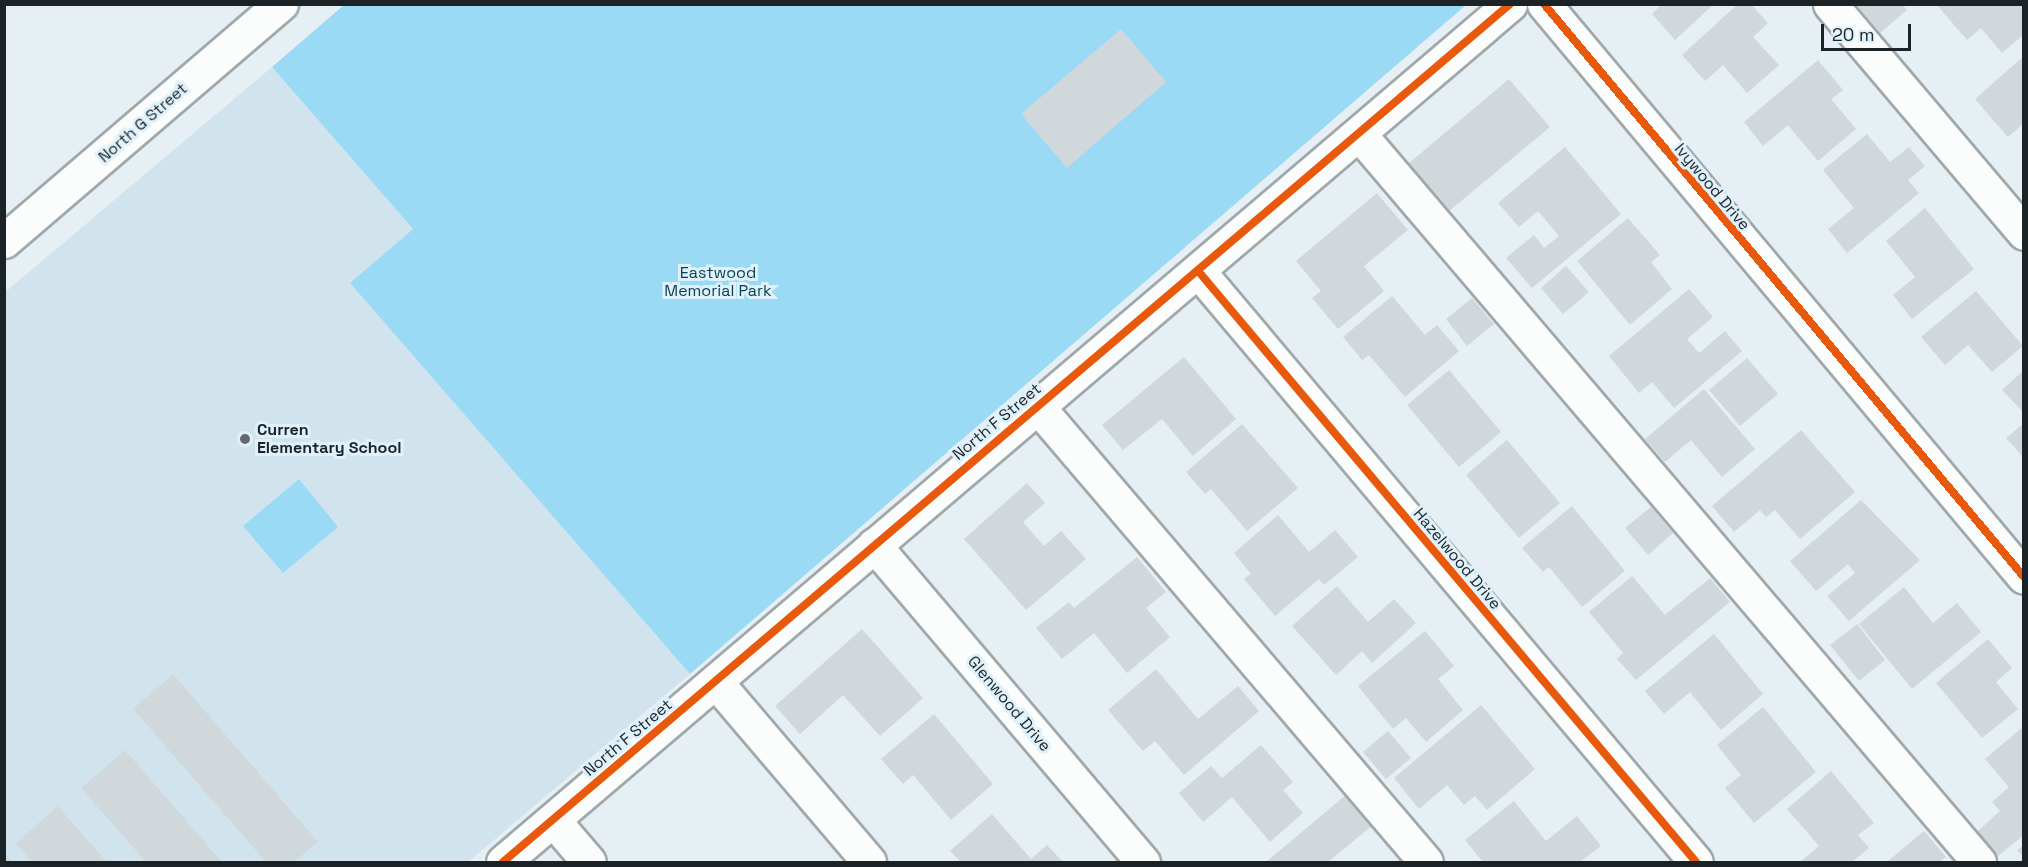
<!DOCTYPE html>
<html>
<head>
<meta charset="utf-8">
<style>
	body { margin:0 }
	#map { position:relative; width:2028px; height:867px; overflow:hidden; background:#e5eff4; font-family:"Space Grotesk",sans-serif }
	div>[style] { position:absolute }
	.built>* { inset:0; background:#d1e4ed }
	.green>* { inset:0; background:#9bdaf5 }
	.building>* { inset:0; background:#d0d8db }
	.roads { filter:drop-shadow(2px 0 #a0a8ab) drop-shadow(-2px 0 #a0a8ab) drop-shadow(0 2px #a0a8ab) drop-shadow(0 -2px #a0a8ab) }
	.minor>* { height:33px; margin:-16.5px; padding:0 16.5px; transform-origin:16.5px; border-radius:16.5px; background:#fbfdfd }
	.cycleway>* { height:8px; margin:-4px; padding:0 4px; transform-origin:4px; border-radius:4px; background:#e8590c }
	.dots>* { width:16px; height:16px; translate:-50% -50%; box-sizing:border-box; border:3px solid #dff1fa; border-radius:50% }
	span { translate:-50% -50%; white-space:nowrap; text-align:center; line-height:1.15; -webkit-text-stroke:6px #dff1fa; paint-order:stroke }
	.street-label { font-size:16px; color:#1c2326 }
	.park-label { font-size:16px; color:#0a3f53 }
	.poi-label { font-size:16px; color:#1c2326; font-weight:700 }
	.left { translate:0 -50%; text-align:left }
	.frame { position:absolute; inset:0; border:6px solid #1c2326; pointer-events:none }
	.scale { position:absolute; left:1821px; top:24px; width:90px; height:27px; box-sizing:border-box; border:3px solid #1c2326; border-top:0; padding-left:8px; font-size:18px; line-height:21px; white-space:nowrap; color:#1c2326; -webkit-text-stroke:4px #dff1fa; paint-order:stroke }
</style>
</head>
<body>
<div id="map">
	<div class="built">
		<div style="clip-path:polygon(272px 67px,413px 229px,350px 283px,690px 674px,468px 862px,5px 862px,4px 293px)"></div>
	</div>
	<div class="green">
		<div style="clip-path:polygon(344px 5px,1466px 5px,690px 674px,350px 283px,413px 229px,272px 67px)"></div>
		<div style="clip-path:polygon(299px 479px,338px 527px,283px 573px,243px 526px)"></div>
	</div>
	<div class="building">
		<div style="clip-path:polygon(1662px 4px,1714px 4px,1675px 40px,1652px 14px)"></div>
		<div style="clip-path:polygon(1738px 4px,1751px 4px,1768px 23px,1753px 37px,1779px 65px,1747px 93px,1723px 65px,1705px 81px,1682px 55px)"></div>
		<div style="clip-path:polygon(1856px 4px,1902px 4px,1907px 10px,1880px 33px)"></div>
		<div style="clip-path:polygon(1937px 5px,2024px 5px,2024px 34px,2002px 53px,1981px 28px,1967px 40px)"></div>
		<div style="clip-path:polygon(1121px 29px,1166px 82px,1067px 168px,1021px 114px)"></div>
		<div style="clip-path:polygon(2024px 56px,2024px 123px,2008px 137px,1975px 99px)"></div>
		<div style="clip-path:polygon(1818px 60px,1843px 90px,1831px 99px,1856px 129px,1818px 161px,1788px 125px,1763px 146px,1744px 122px)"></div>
		<div style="clip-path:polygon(1509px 79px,1550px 127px,1448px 212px,1408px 164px)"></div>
		<div style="clip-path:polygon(1867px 134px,1890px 162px,1909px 147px,1925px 166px,1908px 180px,1919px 193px,1847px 253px,1828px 229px,1854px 208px,1823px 170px)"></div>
		<div style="clip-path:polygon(1565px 147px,1621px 214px,1532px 288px,1506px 258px,1534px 235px,1544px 248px,1559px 236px,1538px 211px,1519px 227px,1498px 203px)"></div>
		<div style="clip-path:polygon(1377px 193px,1408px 230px,1364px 266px,1384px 291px,1338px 329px,1312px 298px,1321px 291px,1296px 261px)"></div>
		<div style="clip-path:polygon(1925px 208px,1974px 269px,1912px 319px,1893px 295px,1915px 277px,1886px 241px)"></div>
		<div style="clip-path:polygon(1628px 218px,1660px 255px,1651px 262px,1672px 289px,1630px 325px,1577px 261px)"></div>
		<div style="clip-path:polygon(1566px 266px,1589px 292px,1563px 314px,1541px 288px)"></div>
		<div style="clip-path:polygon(1689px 289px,1713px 317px,1687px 339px,1699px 353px,1725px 331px,1742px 351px,1674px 408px,1652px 382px,1639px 393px,1609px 356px)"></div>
		<div style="clip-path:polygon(1976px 291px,2023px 346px,1992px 372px,1968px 345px,1945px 365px,1921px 337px)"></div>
		<div style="clip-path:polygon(1392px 296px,1425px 335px,1437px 325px,1459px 351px,1405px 397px,1369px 355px,1362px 360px,1343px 337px)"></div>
		<div style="clip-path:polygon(1472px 298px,1494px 324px,1467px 346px,1446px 319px)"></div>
		<div style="clip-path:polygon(1184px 357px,1236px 419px,1193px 456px,1162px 419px,1123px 450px,1102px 425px)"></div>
		<div style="clip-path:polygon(1747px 358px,1778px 394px,1740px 426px,1709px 390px)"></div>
		<div style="clip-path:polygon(1449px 370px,1501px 432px,1459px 467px,1407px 405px)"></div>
		<div style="clip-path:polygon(2024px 370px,2024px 413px,2002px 390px)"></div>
		<div style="clip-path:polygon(1704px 389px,1755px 449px,1722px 477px,1691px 440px,1665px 462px,1645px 439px)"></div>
		<div style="clip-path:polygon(2024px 423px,2024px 458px,2006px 438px)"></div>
		<div style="clip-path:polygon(1242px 424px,1298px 488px,1247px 531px,1211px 489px,1205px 494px,1186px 472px)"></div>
		<div style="clip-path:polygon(1801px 430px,1855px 492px,1800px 539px,1775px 510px,1766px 517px,1760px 510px,1734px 532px,1712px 506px)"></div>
		<div style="clip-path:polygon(1507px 440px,1560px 503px,1519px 538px,1466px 475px)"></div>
		<div style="clip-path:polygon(1027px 483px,1045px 503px,1023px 522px,1044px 546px,1061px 531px,1086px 559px,1026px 610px,964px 539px)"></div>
		<div style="clip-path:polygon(1861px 500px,1920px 560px,1849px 621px,1827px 596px,1855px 573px,1848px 564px,1816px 591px,1790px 561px)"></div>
		<div style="clip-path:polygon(1572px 506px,1625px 571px,1582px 607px,1549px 567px,1543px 572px,1522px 548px)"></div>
		<div style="clip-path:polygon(1651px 507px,1673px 533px,1648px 555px,1625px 528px)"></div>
		<div style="clip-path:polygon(1278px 515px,1309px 552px,1335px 530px,1358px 557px,1324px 585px,1319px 579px,1275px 616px,1244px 579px,1251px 574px,1234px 553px)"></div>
		<div style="clip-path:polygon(1137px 557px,1166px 592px,1146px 608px,1170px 637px,1127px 673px,1094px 633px,1062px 659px,1036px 628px,1069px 602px,1074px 608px)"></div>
		<div style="clip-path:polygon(1632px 576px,1665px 615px,1710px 578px,1730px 602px,1636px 680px,1617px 659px,1623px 653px,1589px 612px)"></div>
		<div style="clip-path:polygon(1337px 586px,1368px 622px,1394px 599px,1416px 623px,1372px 663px,1362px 651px,1336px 675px,1292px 626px)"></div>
		<div style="clip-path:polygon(1904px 587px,1933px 623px,1957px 603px,1981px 632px,1912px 689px,1859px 624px)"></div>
		<div style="clip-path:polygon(1857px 624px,1885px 660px,1859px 681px,1830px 645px)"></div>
		<div style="clip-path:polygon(862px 629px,923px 698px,880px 736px,843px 695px,800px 734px,775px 706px)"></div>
		<div style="clip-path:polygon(1425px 631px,1454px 666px,1438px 679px,1463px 710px,1426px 742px,1406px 718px,1393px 729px,1358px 686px)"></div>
		<div style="clip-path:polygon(1714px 634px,1763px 694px,1721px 730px,1690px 692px,1664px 714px,1645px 691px)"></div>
		<div style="clip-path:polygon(1988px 639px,2012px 668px,1996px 682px,2018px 709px,1982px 738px,1936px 683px)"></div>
		<div style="clip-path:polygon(1156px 669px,1198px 719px,1238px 686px,1259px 711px,1184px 775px,1155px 741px,1143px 751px,1108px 710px)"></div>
		<div style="clip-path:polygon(173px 674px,318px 842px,294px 862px,266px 862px,133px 709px)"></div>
		<div style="clip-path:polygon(1481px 705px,1535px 769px,1487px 810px,1475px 796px,1464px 805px,1447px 785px,1419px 809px,1394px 778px)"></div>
		<div style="clip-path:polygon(1763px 707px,1816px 772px,1754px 823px,1725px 788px,1741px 775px,1717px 745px)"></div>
		<div style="clip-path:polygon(934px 714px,993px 784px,951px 820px,913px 775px,903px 784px,881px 759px)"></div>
		<div style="clip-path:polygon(2024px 726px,2024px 835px,1998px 856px,1977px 832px,2000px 811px,1992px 802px,2009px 787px,1985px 759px)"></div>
		<div style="clip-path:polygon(1388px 731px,1411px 758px,1386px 779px,1363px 752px)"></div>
		<div style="clip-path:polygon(1261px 745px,1293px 782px,1283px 790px,1303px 813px,1270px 842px,1232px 797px,1203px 822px,1179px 793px,1211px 766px,1222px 778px)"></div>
		<div style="clip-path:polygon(125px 750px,222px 862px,146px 862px,81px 788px)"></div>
		<div style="clip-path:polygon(1831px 771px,1874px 823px,1858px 835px,1869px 848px,1852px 862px,1800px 862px,1819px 846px,1787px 809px)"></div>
		<div style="clip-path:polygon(1347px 794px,1373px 825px,1328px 862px,1266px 862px)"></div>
		<div style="clip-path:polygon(1514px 801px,1546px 841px,1577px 816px,1601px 846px,1580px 862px,1483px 862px,1465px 840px)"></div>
		<div style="clip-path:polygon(58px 806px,107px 862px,32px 862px,16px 843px)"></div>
		<div style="clip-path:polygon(992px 814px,1031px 859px,1047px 845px,1063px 862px,961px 862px,950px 851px)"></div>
		<div style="clip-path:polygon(1924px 831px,1946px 857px,1939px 862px,1887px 862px)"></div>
		<div style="clip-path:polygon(2024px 845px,2024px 857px,2017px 850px)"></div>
		<div style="clip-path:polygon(4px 853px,13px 862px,4px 862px)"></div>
	</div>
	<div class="roads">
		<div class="minor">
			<div style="left:1544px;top:4px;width:747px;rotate:50.05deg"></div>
			<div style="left:1830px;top:4px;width:300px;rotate:49.7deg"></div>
			<div style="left:1360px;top:135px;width:955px;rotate:49.59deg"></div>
			<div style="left:4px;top:241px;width:365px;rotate:-40.6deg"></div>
			<div style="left:1199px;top:272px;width:771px;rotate:49.89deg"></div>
			<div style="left:1037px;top:406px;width:599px;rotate:49.53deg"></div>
			<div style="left:874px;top:545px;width:416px;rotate:49.7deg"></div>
			<div style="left:716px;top:682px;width:236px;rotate:49.6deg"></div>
			<div style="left:553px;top:820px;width:55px;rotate:49.4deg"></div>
			<div style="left:503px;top:862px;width:1323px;rotate:-40.43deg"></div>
		</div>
	</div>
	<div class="cycleway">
		<div style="left:1544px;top:4px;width:747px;rotate:50.05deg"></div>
		<div style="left:1199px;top:272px;width:771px;rotate:49.89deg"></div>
		<div style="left:503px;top:862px;width:1323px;rotate:-40.43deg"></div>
	</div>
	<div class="dots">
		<div style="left:245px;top:439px;background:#626a6e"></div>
	</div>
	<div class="street-label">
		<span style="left:143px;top:123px;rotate:-41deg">North G Street</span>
		<span style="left:1712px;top:187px;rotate:50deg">Ivywood Drive</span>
		<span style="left:997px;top:422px;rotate:-40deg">North F Street</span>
		<span style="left:1457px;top:559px;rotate:50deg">Hazelwood Drive</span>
		<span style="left:1009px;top:704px;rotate:50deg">Glenwood Drive</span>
		<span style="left:628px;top:738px;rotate:-40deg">North F Street</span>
	</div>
	<div class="park-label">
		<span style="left:718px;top:282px">Eastwood<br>Memorial Park</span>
	</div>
	<div class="poi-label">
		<span class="left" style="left:257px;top:439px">Curren<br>Elementary School</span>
	</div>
	<div class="frame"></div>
	<div class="scale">20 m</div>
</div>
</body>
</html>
